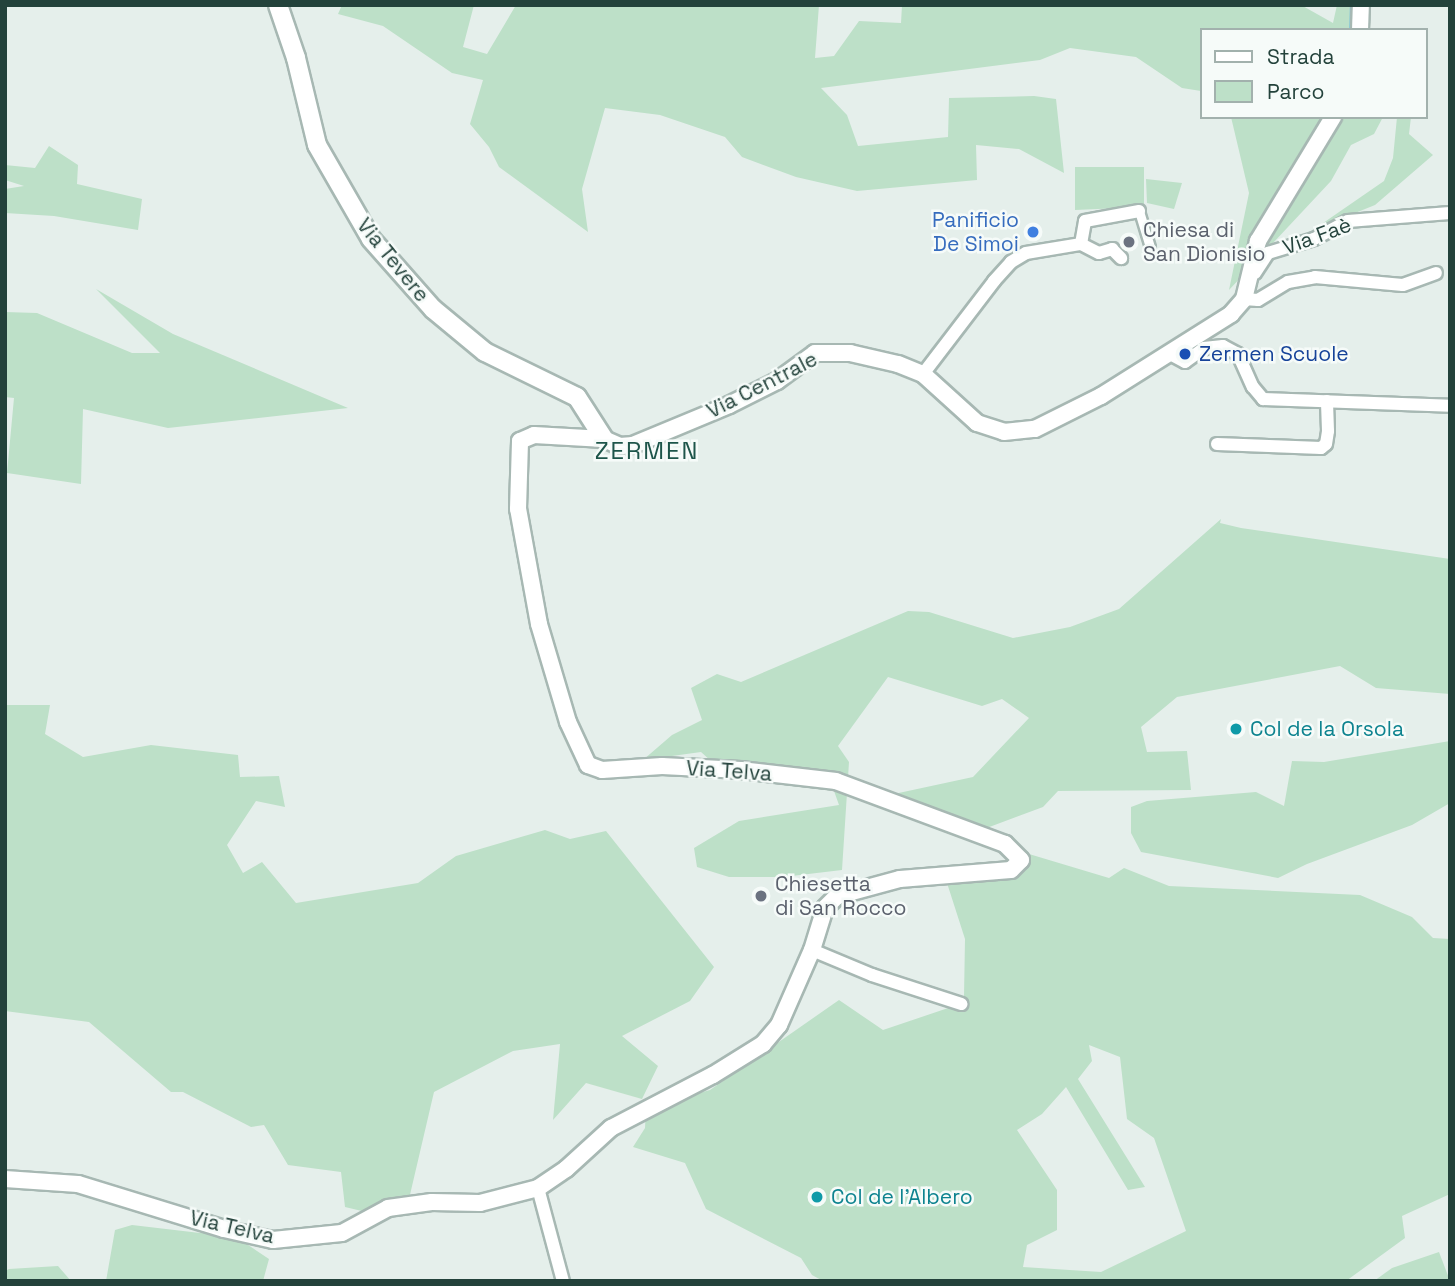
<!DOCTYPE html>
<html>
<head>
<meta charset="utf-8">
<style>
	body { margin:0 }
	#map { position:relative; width:1455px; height:1286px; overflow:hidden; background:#e5efeb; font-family:"Space Grotesk",sans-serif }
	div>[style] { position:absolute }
	.green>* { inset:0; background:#bde0c8 }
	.stream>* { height:3.5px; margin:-1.75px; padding:0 1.75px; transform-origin:1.75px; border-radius:1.75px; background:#8bc7d5 }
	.roads { filter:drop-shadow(2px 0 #a7b8b3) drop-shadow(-2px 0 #a7b8b3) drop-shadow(0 2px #a7b8b3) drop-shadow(0 -2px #a7b8b3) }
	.pedestrian>* { height:9px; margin:-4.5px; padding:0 4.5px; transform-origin:4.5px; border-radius:4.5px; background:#fff }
	.minor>* { height:12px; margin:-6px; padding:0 6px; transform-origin:6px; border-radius:6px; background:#fff }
	.tertiary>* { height:16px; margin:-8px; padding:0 8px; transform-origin:8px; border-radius:8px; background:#fff }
	.secondary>* { height:18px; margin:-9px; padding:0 9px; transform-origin:9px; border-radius:9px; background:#fff }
	.dots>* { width:19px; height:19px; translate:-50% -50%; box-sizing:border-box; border:4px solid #f6fbf9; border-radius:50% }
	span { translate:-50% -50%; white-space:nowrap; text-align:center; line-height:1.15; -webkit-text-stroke:5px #f6fbf9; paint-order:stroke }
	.shop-label { font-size:21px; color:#366cbe }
	.right { translate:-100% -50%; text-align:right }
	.worship-label { font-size:21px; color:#5b616d }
	.left { translate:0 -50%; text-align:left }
	.street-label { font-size:21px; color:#23423b }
	.transit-label { font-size:21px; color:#164399 }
	.culture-label { font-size:21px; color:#0d838f }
	.quarter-label { font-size:24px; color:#1d554a; letter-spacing:2px }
	.frame { position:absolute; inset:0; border:7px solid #23423b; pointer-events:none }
	.legend { position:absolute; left:1200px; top:28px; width:228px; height:91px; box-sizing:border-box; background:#f6fbf9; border:2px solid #a2b1ad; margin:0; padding:9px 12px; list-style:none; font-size:21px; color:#23423b }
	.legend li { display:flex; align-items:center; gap:14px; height:35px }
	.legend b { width:35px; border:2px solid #a2b1ad }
</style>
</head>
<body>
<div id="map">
	<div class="green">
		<div style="clip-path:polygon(342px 5px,474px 5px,463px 47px,487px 54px,516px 5px,819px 5px,815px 58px,834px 56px,859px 21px,901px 23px,902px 5px,1301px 5px,1333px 23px,1337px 5px,1361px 5px,1368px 30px,1201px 30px,1201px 91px,1182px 88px,1136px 57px,1070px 48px,1040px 60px,821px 88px,847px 115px,858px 146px,948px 137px,949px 98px,1034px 96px,1056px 99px,1064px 173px,1019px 149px,976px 145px,977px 180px,857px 191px,796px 177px,742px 157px,725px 137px,660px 115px,605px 108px,582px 189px,588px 232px,499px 167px,489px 147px,470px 124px,483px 80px,452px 73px,383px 26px,338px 14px)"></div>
		<div style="clip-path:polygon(1231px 117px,1383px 117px,1374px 134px,1351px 145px,1331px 181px,1229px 290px,1249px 193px)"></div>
		<div style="clip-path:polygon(1397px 117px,1411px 117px,1409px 134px,1433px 155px,1375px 205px,1313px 230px,1384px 181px,1393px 158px)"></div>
		<div style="clip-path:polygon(49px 146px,78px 165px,77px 184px,142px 199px,138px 230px,54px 216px,5px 213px,5px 189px,24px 186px,5px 180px,5px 165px,35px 168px)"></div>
		<div style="clip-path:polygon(1075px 167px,1144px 167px,1144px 207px,1075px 210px)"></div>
		<div style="clip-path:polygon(1146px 179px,1182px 183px,1174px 209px,1147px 203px)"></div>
		<div style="clip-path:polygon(96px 289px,173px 334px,348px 408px,168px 428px,83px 409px,81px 484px,7px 473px,14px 398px,5px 397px,5px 312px,37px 313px,132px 353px,160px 353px)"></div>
		<div style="clip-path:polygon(1221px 519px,1220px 523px,1241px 528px,1450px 559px,1450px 694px,1376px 688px,1340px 666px,1177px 697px,1141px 727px,1147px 752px,1187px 751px,1191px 790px,1058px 791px,1043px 807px,976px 832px,880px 797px,973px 777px,1029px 718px,1002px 699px,982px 706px,888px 677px,838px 746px,849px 762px,842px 870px,783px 877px,729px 877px,697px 867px,694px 848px,739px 821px,839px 805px,834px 791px,731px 779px,701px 752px,643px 760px,672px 735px,702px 720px,691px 688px,717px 674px,741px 682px,908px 611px,929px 612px,1013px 638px,1070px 627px,1119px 609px)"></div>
		<div style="clip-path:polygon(5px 705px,50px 705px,45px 734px,83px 757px,151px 745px,238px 755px,240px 777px,279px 776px,285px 807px,256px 801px,227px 845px,243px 873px,262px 862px,296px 903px,418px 883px,456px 856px,545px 830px,570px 839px,606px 831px,714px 967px,690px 1001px,622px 1036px,658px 1066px,642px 1099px,586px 1083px,553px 1120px,560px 1044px,513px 1051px,434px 1092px,409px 1199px,366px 1212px,345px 1207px,341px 1172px,288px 1165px,264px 1125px,251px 1127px,183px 1092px,171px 1092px,89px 1022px,5px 1011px)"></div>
		<div style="clip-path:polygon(1450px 741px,1450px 803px,1412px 825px,1307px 864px,1278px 878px,1141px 852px,1131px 833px,1131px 807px,1147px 801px,1256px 792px,1284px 806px,1292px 761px,1324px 762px)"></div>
		<div style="clip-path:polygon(evenodd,1029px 854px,1109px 878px,1124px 868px,1169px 886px,1360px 895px,1412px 917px,1433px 938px,1450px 939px,1450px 1194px,1402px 1216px,1405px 1238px,1346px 1281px,823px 1281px,812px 1275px,801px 1258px,706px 1209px,685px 1163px,633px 1147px,645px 1128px,646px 1108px,710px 1090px,839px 1000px,883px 1030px,960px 1004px,964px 996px,965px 939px,947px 883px,1010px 875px,1029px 854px,1089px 1045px,1120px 1057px,1127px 1119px,1154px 1138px,1186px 1231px,1101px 1272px,1023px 1267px,1027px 1245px,1057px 1230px,1057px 1190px,1017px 1130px,1042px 1114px,1066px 1087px,1128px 1190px,1145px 1187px,1078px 1079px,1092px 1061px,1089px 1045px)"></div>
		<div style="clip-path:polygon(132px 1225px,200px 1233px,224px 1229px,269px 1259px,263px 1281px,106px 1281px,115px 1230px)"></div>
		<div style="clip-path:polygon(1439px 1252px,1450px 1281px,1374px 1281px,1392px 1268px)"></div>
		<div style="clip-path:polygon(58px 1266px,71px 1281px,5px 1281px,5px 1271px,9px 1269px)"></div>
	</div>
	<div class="stream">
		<div style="left:1351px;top:30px;width:25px;rotate:-88deg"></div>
	</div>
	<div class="roads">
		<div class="pedestrian">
			<div style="left:1139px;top:211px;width:38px;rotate:73deg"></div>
		</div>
		<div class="minor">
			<div style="left:1081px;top:244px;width:23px;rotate:-80deg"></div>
			<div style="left:1085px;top:221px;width:55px;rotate:-10.5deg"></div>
			<div style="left:1255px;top:273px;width:24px;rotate:-57deg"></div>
			<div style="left:1268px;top:253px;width:48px;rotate:-16.9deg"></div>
			<div style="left:1314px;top:239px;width:38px;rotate:-28deg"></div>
			<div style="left:1348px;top:221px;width:102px;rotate:-4.5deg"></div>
			<div style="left:1244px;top:299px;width:14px;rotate:4deg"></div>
			<div style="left:1258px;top:300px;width:35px;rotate:-31deg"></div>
			<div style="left:1288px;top:282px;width:27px;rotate:-10deg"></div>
			<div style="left:1315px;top:277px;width:88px;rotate:5.2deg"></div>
			<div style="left:1403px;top:285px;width:35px;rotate:-20deg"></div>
			<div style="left:1170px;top:354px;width:17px;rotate:28deg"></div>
			<div style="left:1185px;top:362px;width:24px;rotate:-36deg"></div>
			<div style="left:1204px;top:348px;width:19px;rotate:-6deg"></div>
			<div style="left:1223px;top:346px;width:17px;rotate:28deg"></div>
			<div style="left:1238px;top:354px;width:36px;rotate:66deg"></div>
			<div style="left:1253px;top:387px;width:16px;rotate:50deg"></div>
			<div style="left:1263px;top:399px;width:187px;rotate:2.1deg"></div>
			<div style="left:923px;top:374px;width:117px;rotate:-52.6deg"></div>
			<div style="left:994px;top:281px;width:25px;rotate:-48deg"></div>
			<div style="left:1011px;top:262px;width:17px;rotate:-31deg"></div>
			<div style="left:1026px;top:253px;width:56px;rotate:-9.3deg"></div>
			<div style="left:1081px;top:244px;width:20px;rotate:27deg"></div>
			<div style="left:1099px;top:253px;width:14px;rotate:-17deg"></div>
			<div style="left:1112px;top:249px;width:13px;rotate:45deg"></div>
			<div style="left:1217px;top:444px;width:104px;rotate:2.2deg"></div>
			<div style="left:1321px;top:448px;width:6px;rotate:-39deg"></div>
			<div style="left:1326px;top:444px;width:13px;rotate:-81deg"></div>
			<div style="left:1328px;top:431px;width:30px;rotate:-92deg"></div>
			<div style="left:812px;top:950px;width:65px;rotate:22.6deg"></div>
			<div style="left:872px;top:975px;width:94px;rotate:18deg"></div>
			<div style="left:538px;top:1188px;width:96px;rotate:75deg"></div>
		</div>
		<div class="tertiary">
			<div style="left:1360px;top:30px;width:25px;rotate:-88deg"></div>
			<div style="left:5px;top:1179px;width:73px;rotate:3.9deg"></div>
			<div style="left:78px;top:1184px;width:153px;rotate:17.1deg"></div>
			<div style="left:224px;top:1229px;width:50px;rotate:12.7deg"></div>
			<div style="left:273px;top:1240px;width:69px;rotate:-5.8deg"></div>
			<div style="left:342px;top:1233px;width:52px;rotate:-28.5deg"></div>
			<div style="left:388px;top:1208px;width:44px;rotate:-7.8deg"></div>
			<div style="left:432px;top:1202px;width:48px;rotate:1.2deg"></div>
			<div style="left:480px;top:1203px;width:60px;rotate:-14.5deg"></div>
			<div style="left:538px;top:1188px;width:34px;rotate:-34deg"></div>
			<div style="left:566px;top:1169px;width:61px;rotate:-42.3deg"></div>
			<div style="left:611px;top:1128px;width:115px;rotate:-27.5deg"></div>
			<div style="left:713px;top:1075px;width:59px;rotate:-31.8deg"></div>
			<div style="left:763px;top:1044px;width:25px;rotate:-50deg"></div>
			<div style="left:779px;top:1025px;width:82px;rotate:-66.3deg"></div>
			<div style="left:812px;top:950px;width:44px;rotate:-72.8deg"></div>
			<div style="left:825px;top:908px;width:17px;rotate:-45deg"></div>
			<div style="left:837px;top:896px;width:65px;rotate:-15.1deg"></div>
			<div style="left:900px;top:879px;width:111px;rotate:-4.6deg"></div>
			<div style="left:1011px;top:870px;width:14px;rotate:-45deg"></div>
			<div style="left:1021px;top:860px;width:23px;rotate:-135deg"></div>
			<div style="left:1005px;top:844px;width:180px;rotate:-159.6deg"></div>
			<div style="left:836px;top:781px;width:96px;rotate:-173.4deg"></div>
			<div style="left:741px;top:770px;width:79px;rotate:-177.1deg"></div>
			<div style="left:662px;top:766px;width:60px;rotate:176.2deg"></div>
			<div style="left:602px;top:770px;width:15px;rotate:-160deg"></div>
			<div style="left:588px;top:765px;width:47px;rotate:-114.9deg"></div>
			<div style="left:568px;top:722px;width:102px;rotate:-106.5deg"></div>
			<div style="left:539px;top:624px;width:117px;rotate:-100.3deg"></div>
			<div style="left:518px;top:509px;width:68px;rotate:-88.3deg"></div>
			<div style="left:520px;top:441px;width:15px;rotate:-23deg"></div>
			<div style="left:534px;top:435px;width:70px;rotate:3.3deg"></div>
			<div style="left:604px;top:439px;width:17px;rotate:24deg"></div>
			<div style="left:620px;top:446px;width:13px;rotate:-4deg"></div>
			<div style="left:633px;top:445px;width:104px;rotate:-22.6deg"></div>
			<div style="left:729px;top:405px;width:54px;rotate:-26.6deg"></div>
			<div style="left:777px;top:381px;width:47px;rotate:-36.4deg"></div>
			<div style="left:815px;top:353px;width:35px"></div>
			<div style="left:850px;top:353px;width:49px;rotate:12.9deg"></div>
			<div style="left:898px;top:364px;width:27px;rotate:22deg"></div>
			<div style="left:923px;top:374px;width:73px;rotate:42.2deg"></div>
			<div style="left:977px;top:423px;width:28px;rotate:18deg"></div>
			<div style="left:1004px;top:432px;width:31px;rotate:-6deg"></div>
			<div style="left:1035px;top:429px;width:74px;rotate:-26.6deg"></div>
			<div style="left:1101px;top:396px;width:154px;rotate:-32.2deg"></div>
			<div style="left:1231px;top:314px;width:20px;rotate:-49deg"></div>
			<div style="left:1244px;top:299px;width:60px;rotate:-76.4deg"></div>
			<div style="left:1258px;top:241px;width:145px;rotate:-58.8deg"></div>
		</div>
		<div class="secondary">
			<div style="left:278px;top:5px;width:56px;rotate:71.2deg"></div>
			<div style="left:296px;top:58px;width:89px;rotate:76.4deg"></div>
			<div style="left:317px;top:145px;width:108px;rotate:60.1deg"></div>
			<div style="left:371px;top:239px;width:94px;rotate:48.5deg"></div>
			<div style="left:433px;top:309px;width:67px;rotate:39.6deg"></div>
			<div style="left:485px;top:352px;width:102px;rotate:26.1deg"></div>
			<div style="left:577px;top:397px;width:50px;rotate:57.3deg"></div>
		</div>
	</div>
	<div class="dots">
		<div style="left:1033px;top:232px;background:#3f7fe0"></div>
		<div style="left:1129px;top:242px;background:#6b7280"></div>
		<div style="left:1185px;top:354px;background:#1a4fb4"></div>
		<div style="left:1236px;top:729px;background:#0f9aa8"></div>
		<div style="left:761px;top:896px;background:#6b7280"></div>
		<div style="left:817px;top:1197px;background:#0f9aa8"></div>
	</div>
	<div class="shop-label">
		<span class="right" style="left:1019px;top:232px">Panificio<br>De Simoi</span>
	</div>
	<div class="worship-label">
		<span class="left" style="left:1143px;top:242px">Chiesa di<br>San Dionisio</span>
		<span class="left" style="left:775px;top:896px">Chiesetta<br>di San Rocco</span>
	</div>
	<div class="street-label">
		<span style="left:1317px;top:236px;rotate:-20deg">Via Faè</span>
		<span style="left:393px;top:260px;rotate:51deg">Via Tevere</span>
		<span style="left:762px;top:385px;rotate:-27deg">Via Centrale</span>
		<span style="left:729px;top:771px;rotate:4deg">Via Telva</span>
		<span style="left:232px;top:1227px;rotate:13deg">Via Telva</span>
	</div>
	<div class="transit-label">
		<span class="left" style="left:1199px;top:354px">Zermen Scuole</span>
	</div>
	<div class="culture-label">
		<span class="left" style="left:1250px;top:729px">Col de la Orsola</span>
		<span class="left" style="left:831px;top:1197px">Col de l'Albero</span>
	</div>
	<div class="quarter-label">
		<span style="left:647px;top:451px">ZERMEN</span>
	</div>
	<div class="frame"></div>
	<ul class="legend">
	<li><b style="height:9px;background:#fff"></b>Strada</li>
	<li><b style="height:19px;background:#bde0c8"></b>Parco</li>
	</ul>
</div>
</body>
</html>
